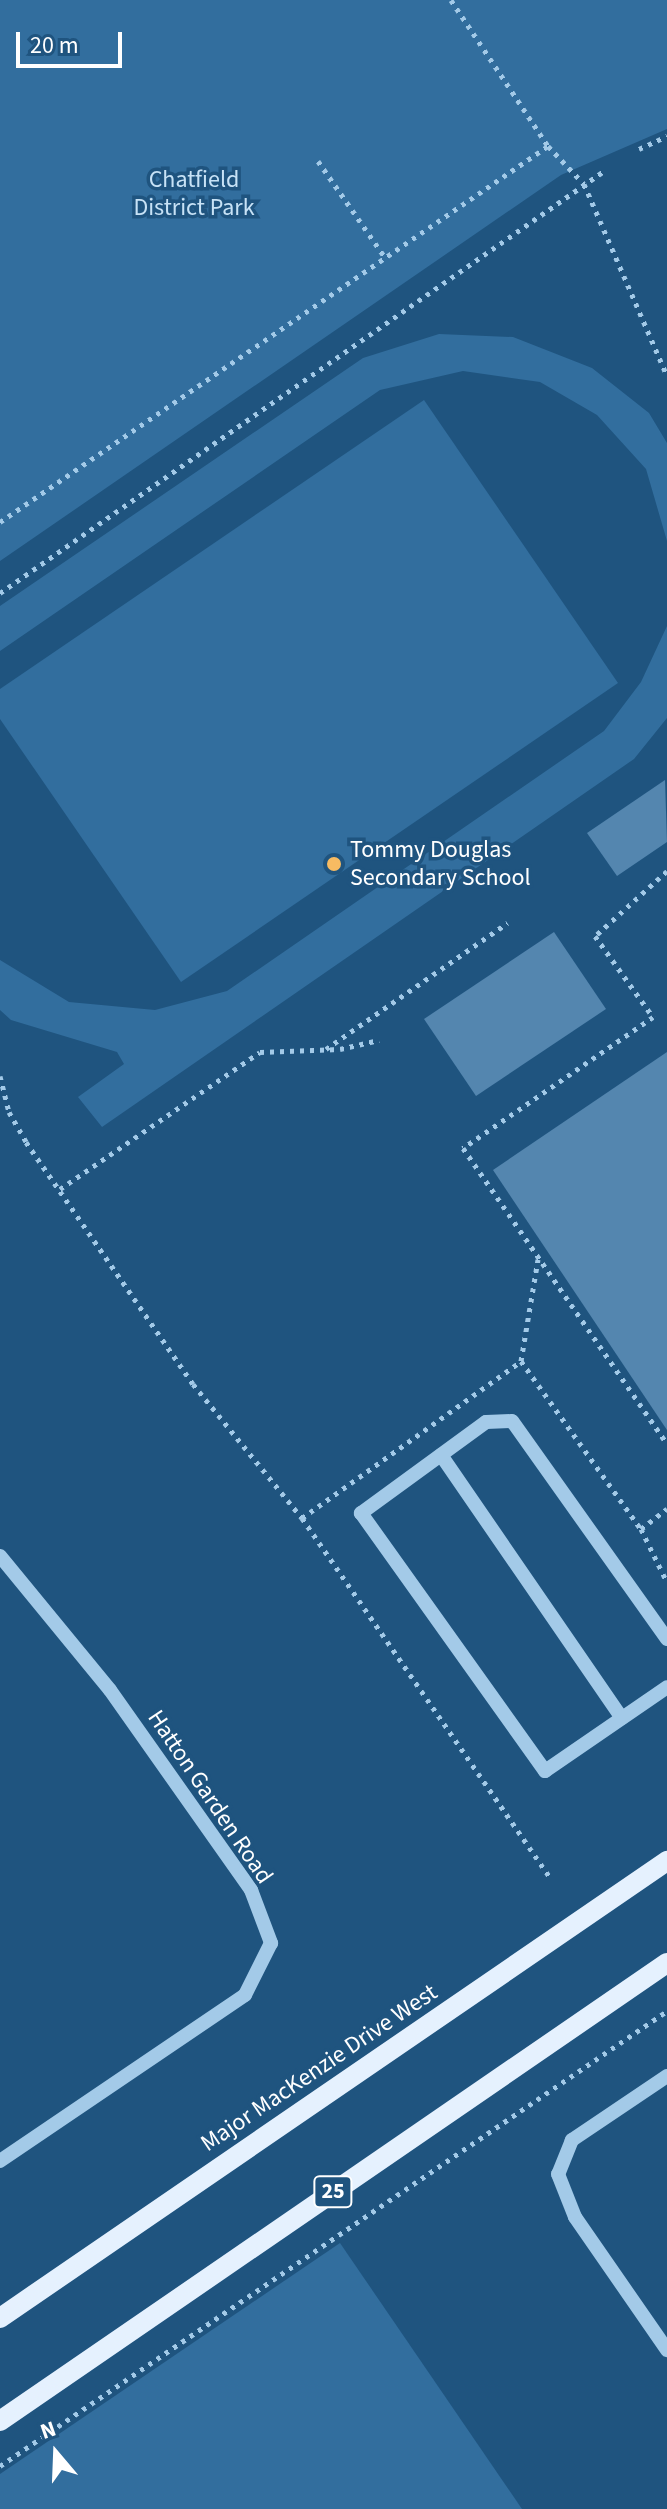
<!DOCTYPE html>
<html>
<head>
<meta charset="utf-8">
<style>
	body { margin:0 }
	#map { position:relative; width:667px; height:2509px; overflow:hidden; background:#1f547f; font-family:"Source Sans 3",sans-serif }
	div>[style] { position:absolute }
	.green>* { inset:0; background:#326e9e }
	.building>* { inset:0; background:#5486af }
	.path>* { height:5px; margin-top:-2.5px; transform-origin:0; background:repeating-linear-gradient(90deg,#a3cae8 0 4px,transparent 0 10px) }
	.minor>* { height:14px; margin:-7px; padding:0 7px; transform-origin:7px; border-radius:7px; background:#a3cae8 }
	.major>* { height:20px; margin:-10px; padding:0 10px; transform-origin:10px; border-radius:10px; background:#e5f1fe }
	.dots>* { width:22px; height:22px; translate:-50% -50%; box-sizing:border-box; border:4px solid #1f547f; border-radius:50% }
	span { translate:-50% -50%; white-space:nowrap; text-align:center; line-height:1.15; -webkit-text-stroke:7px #1f547f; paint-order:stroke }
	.shield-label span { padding:2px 6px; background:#1f547f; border:2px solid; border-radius:6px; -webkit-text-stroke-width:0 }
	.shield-label { font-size:22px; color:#fff; font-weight:700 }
	.park-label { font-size:24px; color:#c7e2f6 }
	.poi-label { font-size:24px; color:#fff }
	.left { translate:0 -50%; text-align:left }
	.street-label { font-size:24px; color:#fff }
	.north { position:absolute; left:16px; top:2413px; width:80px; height:80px; -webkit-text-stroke:6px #1f547f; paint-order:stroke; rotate:341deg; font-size:22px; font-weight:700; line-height:32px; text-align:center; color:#fff }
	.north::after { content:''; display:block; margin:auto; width:28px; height:36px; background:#fff; clip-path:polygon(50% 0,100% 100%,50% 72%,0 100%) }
	.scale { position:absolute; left:16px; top:32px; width:106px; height:36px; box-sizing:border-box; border:4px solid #fff; border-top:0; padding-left:10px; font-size:24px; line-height:28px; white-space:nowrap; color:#fff; -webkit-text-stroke:6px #1f547f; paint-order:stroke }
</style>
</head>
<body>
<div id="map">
	<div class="green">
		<div style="clip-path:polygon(0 0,667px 0,667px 129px,561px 175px,0 561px)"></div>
		<div style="clip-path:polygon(439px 334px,513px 337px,592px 368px,649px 413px,667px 443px,667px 541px,646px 469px,597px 415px,540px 382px,463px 371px,380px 390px,0 651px,0 606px,363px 358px)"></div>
		<div style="clip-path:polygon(424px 400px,618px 683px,181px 982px,0 719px,0 689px)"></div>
		<div style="clip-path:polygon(667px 626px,667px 718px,634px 759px,102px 1127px,78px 1097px,124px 1064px,117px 1052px,11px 1020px,0 1010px,0 960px,69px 1002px,155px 1010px,227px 991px,604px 731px,641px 682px)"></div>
		<div style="clip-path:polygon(340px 2243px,522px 2509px,0 2509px,0 2474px)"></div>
	</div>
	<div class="building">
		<div style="clip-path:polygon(665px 780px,667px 842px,617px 876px,587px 833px)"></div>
		<div style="clip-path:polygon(554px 932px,606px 1009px,476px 1096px,424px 1019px)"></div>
		<div style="clip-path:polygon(667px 1052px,667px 1430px,493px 1170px)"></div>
	</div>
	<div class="path">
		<div style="left:451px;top:0;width:175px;rotate:56.4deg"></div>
		<div style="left:639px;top:149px;width:31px;rotate:-25deg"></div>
		<div style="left:318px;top:161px;width:119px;rotate:55.2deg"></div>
		<div style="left:0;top:522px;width:665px;rotate:-34.46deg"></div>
		<div style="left:548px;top:146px;width:52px;rotate:46.5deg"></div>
		<div style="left:584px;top:184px;width:209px;rotate:66.6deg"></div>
		<div style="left:0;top:593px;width:737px;rotate:-34.94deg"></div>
		<div style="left:667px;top:871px;width:97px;rotate:137.9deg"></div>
		<div style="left:595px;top:936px;width:100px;rotate:54.4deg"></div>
		<div style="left:653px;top:1017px;width:231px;rotate:145.4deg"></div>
		<div style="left:463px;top:1148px;width:359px;rotate:55.4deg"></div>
		<div style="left:326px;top:1049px;width:221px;rotate:-34.8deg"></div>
		<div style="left:0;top:1076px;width:37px;rotate:76deg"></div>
		<div style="left:9px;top:1112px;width:34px;rotate:60deg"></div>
		<div style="left:26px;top:1142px;width:294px;rotate:55.4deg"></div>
		<div style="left:193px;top:1384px;width:173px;rotate:50.9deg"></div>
		<div style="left:302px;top:1518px;width:439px;rotate:55.4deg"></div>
		<div style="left:60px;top:1189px;width:242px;rotate:-34.4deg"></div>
		<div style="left:260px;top:1052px;width:80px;rotate:-2.1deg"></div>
		<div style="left:340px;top:1049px;width:40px;rotate:-13deg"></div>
		<div style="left:521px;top:1361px;width:206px;rotate:54.5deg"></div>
		<div style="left:641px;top:1529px;width:59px;rotate:63.9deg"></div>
		<div style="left:302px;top:1518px;width:269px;rotate:-35.6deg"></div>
		<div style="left:521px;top:1361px;width:103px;rotate:-80.5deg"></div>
		<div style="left:641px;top:1529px;width:33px;rotate:-38deg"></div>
		<div style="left:0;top:2466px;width:807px;rotate:-34.3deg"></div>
	</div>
	<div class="minor">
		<div style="left:441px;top:1455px;width:319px;rotate:55.5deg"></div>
		<div style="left:0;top:1556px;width:173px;rotate:50.6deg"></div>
		<div style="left:110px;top:1690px;width:245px;rotate:54.8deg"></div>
		<div style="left:251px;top:1890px;width:57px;rotate:69.3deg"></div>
		<div style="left:271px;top:1943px;width:58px;rotate:116.6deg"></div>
		<div style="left:245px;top:1995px;width:296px;rotate:145.9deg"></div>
		<div style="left:667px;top:1639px;width:267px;rotate:-125.4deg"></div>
		<div style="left:512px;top:1421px;width:26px;rotate:178deg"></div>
		<div style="left:486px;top:1422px;width:155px;rotate:143.9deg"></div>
		<div style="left:361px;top:1513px;width:317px;rotate:54.5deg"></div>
		<div style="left:545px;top:1771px;width:148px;rotate:-34.5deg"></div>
		<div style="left:667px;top:2076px;width:115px;rotate:146deg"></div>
		<div style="left:572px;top:2140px;width:37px;rotate:112deg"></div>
		<div style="left:558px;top:2174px;width:46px;rotate:68.4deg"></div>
		<div style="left:575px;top:2217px;width:162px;rotate:55.3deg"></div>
	</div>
	<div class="major">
		<div style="left:0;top:2318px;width:809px;rotate:-34.42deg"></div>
		<div style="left:0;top:2421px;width:809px;rotate:-34.48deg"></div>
	</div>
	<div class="dots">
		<div style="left:334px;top:864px;background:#f7bb62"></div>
	</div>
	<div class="shield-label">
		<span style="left:333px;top:2192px">25</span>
	</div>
	<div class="park-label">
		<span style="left:194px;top:194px">Chatfield<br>District Park</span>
	</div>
	<div class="poi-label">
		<span class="left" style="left:350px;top:864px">Tommy Douglas<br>Secondary School</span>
	</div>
	<div class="street-label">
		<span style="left:210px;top:1797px;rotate:56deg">Hatton Garden Road</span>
		<span style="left:319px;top:2068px;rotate:-34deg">Major MacKenzie Drive West</span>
	</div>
	<div class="north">N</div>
	<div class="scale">20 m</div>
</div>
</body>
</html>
